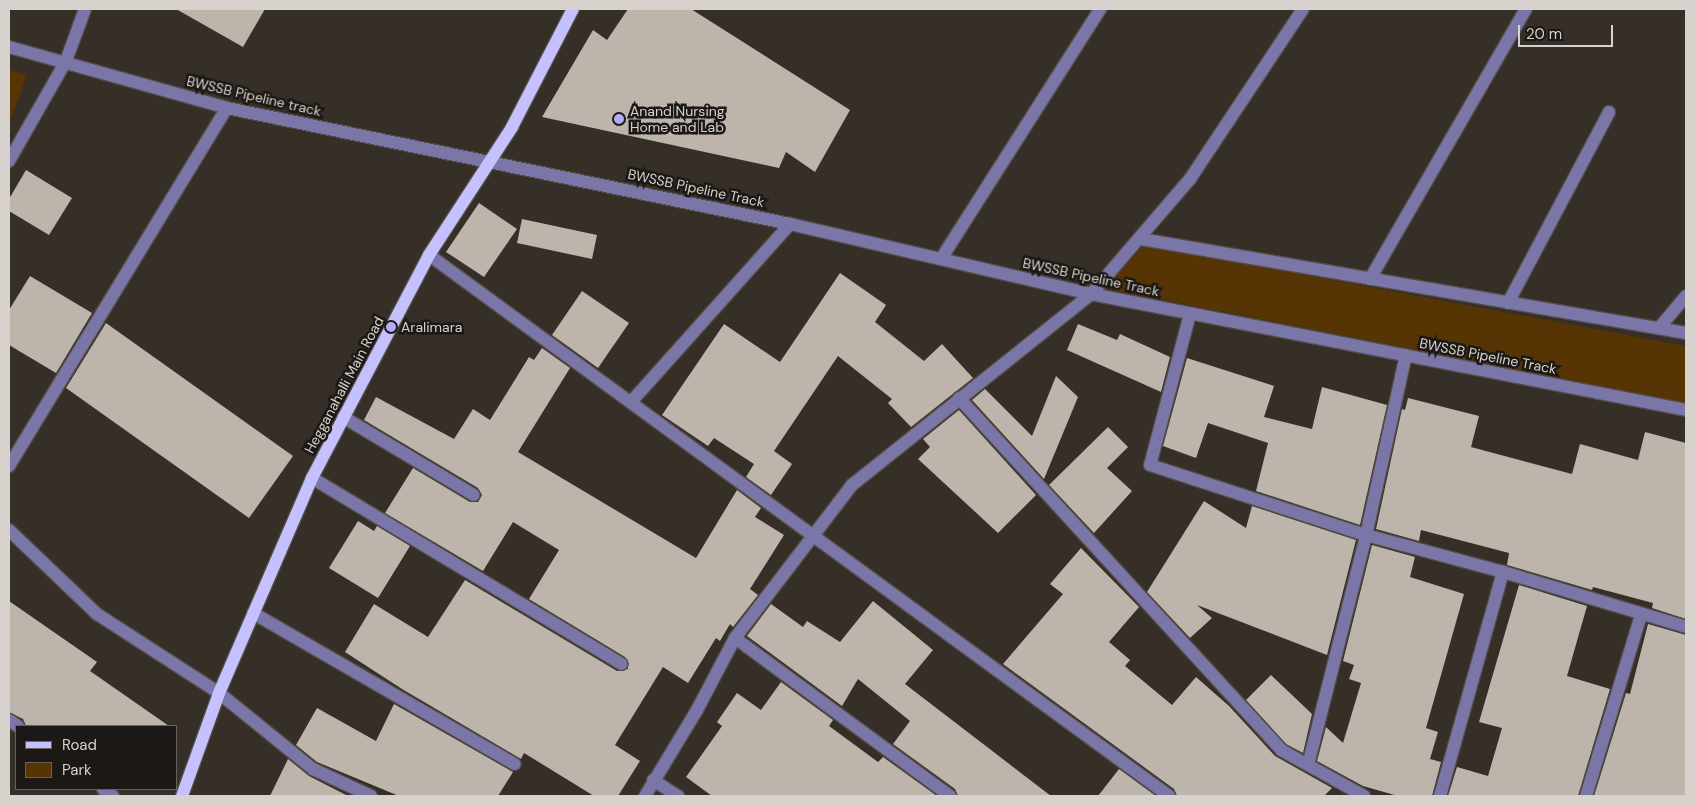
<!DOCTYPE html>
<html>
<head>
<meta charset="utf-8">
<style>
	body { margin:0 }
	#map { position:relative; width:1695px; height:805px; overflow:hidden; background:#362f28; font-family:"DM Sans",sans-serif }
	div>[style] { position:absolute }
	.green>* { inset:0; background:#573403 }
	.building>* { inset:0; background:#bdb4ab }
	.roads { filter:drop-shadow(1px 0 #534c46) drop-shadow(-1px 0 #534c46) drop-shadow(0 1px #534c46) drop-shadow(0 -1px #534c46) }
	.minor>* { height:12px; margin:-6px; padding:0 6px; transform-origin:6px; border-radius:6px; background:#7a76a8 }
	.major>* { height:12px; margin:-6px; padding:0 6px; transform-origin:6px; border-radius:6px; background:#c5c1ff }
	.dots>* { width:14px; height:14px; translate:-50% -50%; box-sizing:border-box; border:2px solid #1b1815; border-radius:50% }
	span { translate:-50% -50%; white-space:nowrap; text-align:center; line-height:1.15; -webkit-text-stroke:5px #1b1815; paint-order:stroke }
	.street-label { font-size:14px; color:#d7d2cd }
	.poi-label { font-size:14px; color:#d7d2cd }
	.left { translate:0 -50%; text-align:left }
	.frame { position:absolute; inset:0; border:10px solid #d7d2cd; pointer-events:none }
	.legend { position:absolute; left:15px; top:725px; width:162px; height:65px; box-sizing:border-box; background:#1b1815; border:1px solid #66625f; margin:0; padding:6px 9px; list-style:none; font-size:15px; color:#d7d2cd }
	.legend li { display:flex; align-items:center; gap:10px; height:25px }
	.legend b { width:25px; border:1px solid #66625f }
	.scale { position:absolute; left:1518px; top:25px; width:95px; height:22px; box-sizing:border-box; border:2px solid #d7d2cd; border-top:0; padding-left:6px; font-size:15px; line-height:18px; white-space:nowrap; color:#d7d2cd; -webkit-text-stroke:4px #1b1815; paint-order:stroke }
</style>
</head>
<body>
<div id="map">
	<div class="green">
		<div style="clip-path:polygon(9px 70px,27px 75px,9px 124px)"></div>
		<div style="clip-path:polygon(1145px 245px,1686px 346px,1686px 403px,1103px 288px)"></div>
	</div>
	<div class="building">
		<div style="clip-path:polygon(176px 9px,265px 9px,243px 47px)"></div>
		<div style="clip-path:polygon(628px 9px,691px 9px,850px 110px,815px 172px,786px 152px,779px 168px,542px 117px,593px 30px,607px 40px)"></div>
		<div style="clip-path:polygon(26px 170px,72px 198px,49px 235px,9px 211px,9px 199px)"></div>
		<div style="clip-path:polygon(479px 203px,517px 229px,484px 277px,446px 252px)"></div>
		<div style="clip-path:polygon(522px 219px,597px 235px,592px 259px,517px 243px)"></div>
		<div style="clip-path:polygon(840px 273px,886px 305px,875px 322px,924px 361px,942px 344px,973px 378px,911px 427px,888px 403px,892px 399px,838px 356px,774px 451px,792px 464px,771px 495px,746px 477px,754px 464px,714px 438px,708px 446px,662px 415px,724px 324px,780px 362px)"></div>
		<div style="clip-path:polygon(30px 276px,92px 313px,56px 373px,9px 345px,9px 310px)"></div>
		<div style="clip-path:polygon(582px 291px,629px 323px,598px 368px,552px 335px)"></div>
		<div style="clip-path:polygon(106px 323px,293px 456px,249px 518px,66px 388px)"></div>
		<div style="clip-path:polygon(1078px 324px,1117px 340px,1120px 334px,1170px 357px,1161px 392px,1067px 350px)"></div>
		<div style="clip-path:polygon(542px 348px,570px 368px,518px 452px,696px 558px,737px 490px,761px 508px,755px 517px,784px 535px,750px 589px,758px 595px,733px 627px,730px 624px,720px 641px,716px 638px,688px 683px,663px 667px,615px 745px,640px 761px,618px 796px,594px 796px,524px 753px,521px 759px,402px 689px,345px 652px,374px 604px,428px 637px,465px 580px,617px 671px,628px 669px,625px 657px,529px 599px,559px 550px,513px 522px,483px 571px,385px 513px,413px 468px,470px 502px,478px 502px,482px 495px,478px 488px,364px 420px,376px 397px,454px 439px,473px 409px,490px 420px,529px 357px,534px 360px)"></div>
		<div style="clip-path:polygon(1187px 358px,1274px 386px,1264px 417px,1312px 429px,1322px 387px,1387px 405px,1360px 525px,1256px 491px,1268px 443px,1208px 423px,1196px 458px,1163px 446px)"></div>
		<div style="clip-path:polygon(1056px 376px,1078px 397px,1044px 479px,972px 400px,985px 389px,1032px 436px)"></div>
		<div style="clip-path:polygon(1408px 398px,1479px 416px,1471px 447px,1572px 474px,1580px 444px,1638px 460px,1645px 432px,1686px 443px,1686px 619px,1652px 608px,1653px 603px,1593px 587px,1592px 590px,1507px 565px,1509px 553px,1421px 530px,1419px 541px,1376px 529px,1402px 409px,1405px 410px)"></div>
		<div style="clip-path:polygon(959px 410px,1036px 495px,998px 533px,918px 459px,930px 447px,923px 439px)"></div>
		<div style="clip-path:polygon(1108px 427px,1128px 447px,1107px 468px,1132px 491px,1094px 533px,1049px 485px)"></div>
		<div style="clip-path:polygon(1204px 501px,1246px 528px,1252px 506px,1356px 540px,1327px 655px,1197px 605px,1212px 618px,1190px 638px,1147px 592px)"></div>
		<div style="clip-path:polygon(358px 521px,374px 531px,377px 526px,410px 546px,378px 598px,329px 568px)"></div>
		<div style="clip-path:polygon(1372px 545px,1415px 557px,1410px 577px,1464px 594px,1426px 728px,1438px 732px,1430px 759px,1441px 762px,1432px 796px,1398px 796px,1363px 786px,1317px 761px,1326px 727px,1343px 743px,1361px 683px,1349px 679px,1354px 665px,1343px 661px)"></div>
		<div style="clip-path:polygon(1081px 548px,1139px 607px,1109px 642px,1130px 660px,1125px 666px,1172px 705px,1196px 677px,1229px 706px,1275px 756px,1332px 788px,1324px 796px,1177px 796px,1174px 789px,1003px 664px,1063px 594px,1050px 584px)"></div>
		<div style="clip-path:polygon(1519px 585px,1587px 606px,1567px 676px,1610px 689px,1578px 796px,1448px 796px,1457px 767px,1488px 776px,1502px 728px,1479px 722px)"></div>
		<div style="clip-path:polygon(9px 601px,97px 662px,90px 671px,169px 726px,26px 726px,23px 719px,9px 712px)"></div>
		<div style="clip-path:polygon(873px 601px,933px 650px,905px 684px,1051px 796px,958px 796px,955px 789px,893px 744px,910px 721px,858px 679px,842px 706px,747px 636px,771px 604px,803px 627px,807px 621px,840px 642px)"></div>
		<div style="clip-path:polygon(1648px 624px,1686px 635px,1686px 796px,1594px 796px,1626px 693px,1630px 694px)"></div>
		<div style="clip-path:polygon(1271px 675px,1312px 714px,1303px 753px,1286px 744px,1246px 700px)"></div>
		<div style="clip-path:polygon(781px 682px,833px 720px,829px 726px,878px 762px,883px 757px,937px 796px,712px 796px,686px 777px,722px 726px,717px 722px,737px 693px,761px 710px)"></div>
		<div style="clip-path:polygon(394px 704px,513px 772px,498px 796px,399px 796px,317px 762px,296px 745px,317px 708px,376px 741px)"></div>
		<div style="clip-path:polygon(288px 759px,309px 776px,348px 796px,270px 796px)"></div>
		<div style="clip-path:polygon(1119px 769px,1156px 796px,1098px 796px)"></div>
	</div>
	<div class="roads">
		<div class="minor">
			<div style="left:9px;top:47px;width:226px;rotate:15.6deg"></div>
			<div style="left:227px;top:108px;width:575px;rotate:11.64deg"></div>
			<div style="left:790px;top:224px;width:309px;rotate:13.1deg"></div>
			<div style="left:1091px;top:294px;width:606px;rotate:11.03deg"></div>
			<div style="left:9px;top:161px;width:115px;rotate:-60.3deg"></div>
			<div style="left:66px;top:61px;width:55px;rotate:-69.9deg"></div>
			<div style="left:1141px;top:239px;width:553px;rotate:9.79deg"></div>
			<div style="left:429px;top:255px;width:917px;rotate:36.17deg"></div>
			<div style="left:941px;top:259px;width:296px;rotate:-57.5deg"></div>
			<div style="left:1370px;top:279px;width:312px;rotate:-60deg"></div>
			<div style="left:1508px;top:303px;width:216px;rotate:-62.1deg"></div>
			<div style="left:1190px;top:314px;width:156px;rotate:104.8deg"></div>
			<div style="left:1150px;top:465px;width:227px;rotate:18deg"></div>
			<div style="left:1366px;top:535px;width:142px;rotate:15.1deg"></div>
			<div style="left:1503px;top:572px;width:191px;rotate:16.7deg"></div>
			<div style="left:1659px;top:328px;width:42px;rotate:-49.8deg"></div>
			<div style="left:959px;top:398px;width:477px;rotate:47.5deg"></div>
			<div style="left:1281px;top:750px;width:95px;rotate:29deg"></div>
			<div style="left:631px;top:402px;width:239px;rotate:-48.2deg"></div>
			<div style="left:343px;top:417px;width:152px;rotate:30.8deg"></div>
			<div style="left:9px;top:466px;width:419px;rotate:-58.7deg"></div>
			<div style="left:312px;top:478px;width:361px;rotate:31deg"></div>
			<div style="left:9px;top:530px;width:122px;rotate:43.7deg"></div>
			<div style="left:97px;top:614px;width:145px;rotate:32.9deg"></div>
			<div style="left:219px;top:693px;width:121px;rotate:39deg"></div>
			<div style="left:313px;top:769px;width:64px;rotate:25deg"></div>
			<div style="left:253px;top:613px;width:302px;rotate:30deg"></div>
			<div style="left:735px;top:638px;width:267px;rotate:36.3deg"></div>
			<div style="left:9px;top:720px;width:11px;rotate:34deg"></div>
			<div style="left:1308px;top:765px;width:237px;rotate:-75.8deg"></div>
			<div style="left:1366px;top:535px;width:184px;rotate:-77.5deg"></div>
			<div style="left:653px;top:780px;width:30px;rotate:33deg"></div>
			<div style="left:103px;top:789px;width:12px;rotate:35deg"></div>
			<div style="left:645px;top:796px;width:100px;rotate:-58.8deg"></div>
			<div style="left:697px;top:710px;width:81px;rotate:-62.2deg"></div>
			<div style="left:735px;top:638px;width:193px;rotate:-52.6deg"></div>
			<div style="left:852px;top:485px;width:306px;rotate:-38.6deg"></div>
			<div style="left:1091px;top:294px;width:152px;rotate:-49.3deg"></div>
			<div style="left:1190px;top:179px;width:204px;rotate:-56.4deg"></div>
			<div style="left:1440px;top:796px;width:233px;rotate:-74.3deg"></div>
			<div style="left:1586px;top:796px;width:189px;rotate:-73.1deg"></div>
		</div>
		<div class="major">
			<div style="left:182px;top:796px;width:109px;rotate:-70.2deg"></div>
			<div style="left:219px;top:693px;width:234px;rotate:-66.6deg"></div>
			<div style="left:312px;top:478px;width:252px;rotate:-62.3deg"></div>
			<div style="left:429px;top:255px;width:153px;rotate:-57deg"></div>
			<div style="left:512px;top:127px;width:133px;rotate:-62.7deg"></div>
		</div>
	</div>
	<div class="dots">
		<div style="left:619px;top:119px;background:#b3adf9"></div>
		<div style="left:391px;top:327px;background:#b3adf9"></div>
	</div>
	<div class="street-label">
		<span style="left:254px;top:96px;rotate:13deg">BWSSB Pipeline track</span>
		<span style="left:696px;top:188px;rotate:12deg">BWSSB Pipeline Track</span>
		<span style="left:1091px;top:277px;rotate:12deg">BWSSB Pipeline Track</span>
		<span style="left:1488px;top:356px;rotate:11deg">BWSSB Pipeline Track</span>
		<span style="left:344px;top:385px;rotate:-62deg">Hegganahalli Main Road</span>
	</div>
	<div class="poi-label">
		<span class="left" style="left:630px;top:119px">Anand Nursing<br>Home and Lab</span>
		<span class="left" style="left:401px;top:327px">Aralimara</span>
	</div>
	<div class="frame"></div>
	<ul class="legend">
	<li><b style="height:6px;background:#c5c1ff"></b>Road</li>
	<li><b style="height:14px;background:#573403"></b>Park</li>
	</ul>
	<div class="scale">20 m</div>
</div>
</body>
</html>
